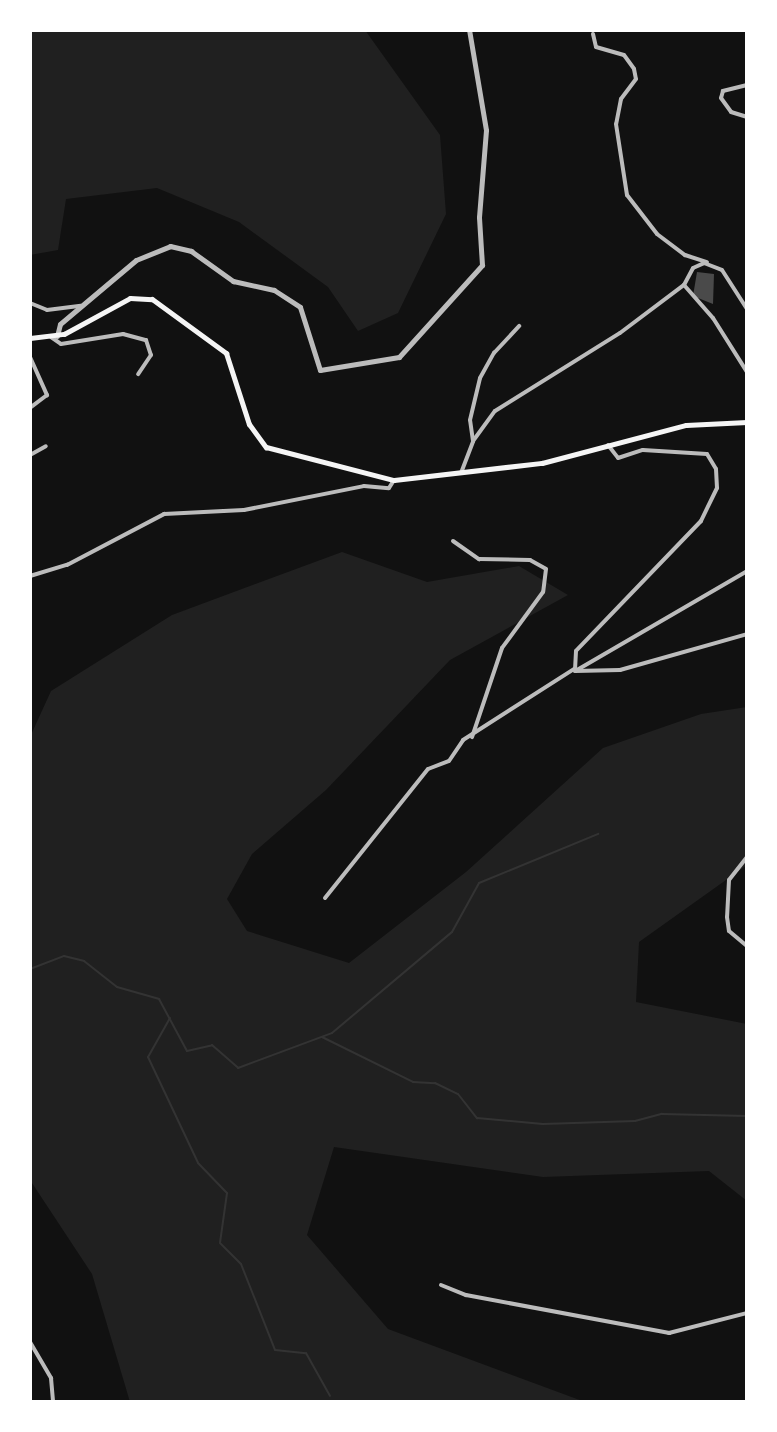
<!DOCTYPE html>
<html>
<head>
<meta charset="utf-8">
<style>
	body { margin:0 }
	#map { position:relative; width:777px; height:1432px; overflow:hidden; background:#111; font-family:Commissioner,sans-serif }
	div>[style] { position:absolute }
	.green>* { inset:0; background:#202020 }
	.stream>* { height:2px; margin:-1px; padding:0 1px; transform-origin:1px; border-radius:1px; background:#333 }
	.building>* { inset:0; background:#4a4a4a }
	.minor>* { height:4px; margin:-2px; padding:0 2px; transform-origin:2px; border-radius:2px; background:#bcbcbc }
	.tertiary>* { height:5px; margin:-2.5px; padding:0 2.5px; transform-origin:2.5px; border-radius:2.5px; background:#bcbcbc }
	.secondary>* { height:5px; margin:-2.5px; padding:0 2.5px; transform-origin:2.5px; border-radius:2.5px; background:#f5f5f5 }
	span { translate:-50% -50%; white-space:nowrap; text-align:center; line-height:1.15; -webkit-text-stroke:6px #fff; paint-order:stroke }
	.frame { position:absolute; inset:0; border:32px solid #fff; pointer-events:none }
</style>
</head>
<body>
<div id="map">
	<div class="green">
		<div style="clip-path:polygon(30px 30px,365px 30px,440px 135px,446px 214px,398px 313px,358px 331px,328px 287px,239px 222px,157px 188px,66px 199px,58px 250px,30px 255px)"></div>
		<div style="clip-path:polygon(342px 552px,427px 582px,519px 566px,568px 595px,450px 660px,326px 790px,252px 854px,227px 899px,247px 931px,349px 963px,466px 872px,603px 748px,701px 714px,747px 707px,747px 865px,639px 942px,636px 1002px,747px 1024px,747px 1201px,709px 1171px,543px 1177px,334px 1147px,307px 1235px,388px 1329px,585px 1402px,130px 1402px,92px 1274px,30px 1180px,30px 737px,51px 691px,172px 615px)"></div>
	</div>
	<div class="stream">
		<div style="left:30px;top:969px;width:36px;rotate:-21deg"></div>
		<div style="left:64px;top:956px;width:21px;rotate:14deg"></div>
		<div style="left:84px;top:961px;width:42px;rotate:38.2deg"></div>
		<div style="left:117px;top:987px;width:44px;rotate:15.9deg"></div>
		<div style="left:159px;top:999px;width:59px;rotate:61.7deg"></div>
		<div style="left:187px;top:1051px;width:26px;rotate:-13deg"></div>
		<div style="left:212px;top:1045px;width:35px;rotate:41deg"></div>
		<div style="left:238px;top:1068px;width:100px;rotate:-20.4deg"></div>
		<div style="left:332px;top:1033px;width:157px;rotate:-40.1deg"></div>
		<div style="left:452px;top:932px;width:56px;rotate:-61.1deg"></div>
		<div style="left:479px;top:883px;width:129px;rotate:-22.4deg"></div>
		<div style="left:170px;top:1018px;width:45px;rotate:119.4deg"></div>
		<div style="left:148px;top:1057px;width:117px;rotate:64.7deg"></div>
		<div style="left:198px;top:1163px;width:42px;rotate:46deg"></div>
		<div style="left:227px;top:1193px;width:50px;rotate:98deg"></div>
		<div style="left:220px;top:1243px;width:30px;rotate:45deg"></div>
		<div style="left:241px;top:1264px;width:92px;rotate:68.4deg"></div>
		<div style="left:275px;top:1350px;width:31px;rotate:6deg"></div>
		<div style="left:306px;top:1353px;width:49px;rotate:60.8deg"></div>
		<div style="left:322px;top:1037px;width:102px;rotate:26.3deg"></div>
		<div style="left:413px;top:1082px;width:22px;rotate:3deg"></div>
		<div style="left:435px;top:1083px;width:25px;rotate:26deg"></div>
		<div style="left:458px;top:1094px;width:31px;rotate:52deg"></div>
		<div style="left:477px;top:1118px;width:66px;rotate:5.2deg"></div>
		<div style="left:543px;top:1124px;width:92px;rotate:-1.9deg"></div>
		<div style="left:635px;top:1121px;width:28px;rotate:-15deg"></div>
		<div style="left:662px;top:1114px;width:85px;rotate:1.3deg"></div>
	</div>
	<div class="building">
		<div style="clip-path:polygon(697px 272px,714px 274px,713px 304px,693px 296px)"></div>
	</div>
	<div class="minor">
		<div style="left:593px;top:34px;width:13px;rotate:77deg"></div>
		<div style="left:596px;top:47px;width:29px;rotate:16deg"></div>
		<div style="left:624px;top:55px;width:17px;rotate:54deg"></div>
		<div style="left:634px;top:69px;width:10px;rotate:79deg"></div>
		<div style="left:636px;top:79px;width:25px;rotate:127deg"></div>
		<div style="left:621px;top:99px;width:25px;rotate:101deg"></div>
		<div style="left:616px;top:124px;width:72px;rotate:81.2deg"></div>
		<div style="left:627px;top:195px;width:49px;rotate:52.4deg"></div>
		<div style="left:657px;top:234px;width:35px;rotate:37deg"></div>
		<div style="left:685px;top:255px;width:23px;rotate:18deg"></div>
		<div style="left:747px;top:85px;width:25px;rotate:166deg"></div>
		<div style="left:723px;top:91px;width:7px;rotate:106deg"></div>
		<div style="left:721px;top:98px;width:17px;rotate:54deg"></div>
		<div style="left:731px;top:112px;width:17px;rotate:17deg"></div>
		<div style="left:684px;top:285px;width:44px;rotate:48.7deg"></div>
		<div style="left:713px;top:318px;width:64px;rotate:57.8deg"></div>
		<div style="left:30px;top:303px;width:18px;rotate:22deg"></div>
		<div style="left:47px;top:310px;width:34px;rotate:-7deg"></div>
		<div style="left:51px;top:337px;width:12px;rotate:35deg"></div>
		<div style="left:61px;top:344px;width:63px;rotate:-9.2deg"></div>
		<div style="left:123px;top:334px;width:24px;rotate:15deg"></div>
		<div style="left:146px;top:340px;width:16px;rotate:72deg"></div>
		<div style="left:151px;top:355px;width:23px;rotate:124deg"></div>
		<div style="left:30px;top:357px;width:42px;rotate:65.9deg"></div>
		<div style="left:47px;top:395px;width:21px;rotate:143deg"></div>
		<div style="left:473px;top:441px;width:21px;rotate:-98deg"></div>
		<div style="left:470px;top:420px;width:43px;rotate:-76.6deg"></div>
		<div style="left:480px;top:378px;width:29px;rotate:-61deg"></div>
		<div style="left:494px;top:353px;width:37px;rotate:-47deg"></div>
		<div style="left:608px;top:445px;width:16px;rotate:52deg"></div>
		<div style="left:618px;top:458px;width:26px;rotate:-18deg"></div>
		<div style="left:643px;top:450px;width:64px;rotate:3.6deg"></div>
		<div style="left:707px;top:454px;width:17px;rotate:59deg"></div>
		<div style="left:716px;top:469px;width:19px;rotate:87deg"></div>
		<div style="left:717px;top:488px;width:37px;rotate:116deg"></div>
		<div style="left:701px;top:521px;width:180px;rotate:133.9deg"></div>
		<div style="left:576px;top:651px;width:20px;rotate:93deg"></div>
		<div style="left:575px;top:671px;width:45px;rotate:-1.3deg"></div>
		<div style="left:620px;top:670px;width:132px;rotate:-15.8deg"></div>
		<div style="left:30px;top:455px;width:18px;rotate:-29deg"></div>
		<div style="left:461px;top:473px;width:34px;rotate:-69deg"></div>
		<div style="left:473px;top:441px;width:37px;rotate:-54deg"></div>
		<div style="left:495px;top:411px;width:147px;rotate:-32deg"></div>
		<div style="left:620px;top:333px;width:80px;rotate:-36.9deg"></div>
		<div style="left:684px;top:285px;width:19px;rotate:-62deg"></div>
		<div style="left:693px;top:268px;width:12px;rotate:-24deg"></div>
		<div style="left:704px;top:263px;width:19px;rotate:21deg"></div>
		<div style="left:722px;top:270px;width:46px;rotate:57.3deg"></div>
		<div style="left:453px;top:541px;width:32px;rotate:35deg"></div>
		<div style="left:479px;top:559px;width:51px;rotate:1.1deg"></div>
		<div style="left:530px;top:560px;width:18px;rotate:29deg"></div>
		<div style="left:546px;top:569px;width:23px;rotate:97deg"></div>
		<div style="left:543px;top:592px;width:69px;rotate:126.2deg"></div>
		<div style="left:502px;top:648px;width:94px;rotate:108.6deg"></div>
		<div style="left:30px;top:576px;width:39px;rotate:-17deg"></div>
		<div style="left:67px;top:565px;width:110px;rotate:-27.7deg"></div>
		<div style="left:164px;top:514px;width:80px;rotate:-2.9deg"></div>
		<div style="left:244px;top:510px;width:122px;rotate:-11.3deg"></div>
		<div style="left:364px;top:486px;width:25px;rotate:5deg"></div>
		<div style="left:389px;top:488px;width:9px;rotate:-58deg"></div>
		<div style="left:577px;top:670px;width:197px;rotate:-30.2deg"></div>
		<div style="left:747px;top:857px;width:29px;rotate:128deg"></div>
		<div style="left:729px;top:880px;width:37px;rotate:93deg"></div>
		<div style="left:727px;top:917px;width:14px;rotate:82deg"></div>
		<div style="left:729px;top:931px;width:23px;rotate:40deg"></div>
		<div style="left:325px;top:898px;width:165px;rotate:-51.4deg"></div>
		<div style="left:428px;top:769px;width:22px;rotate:-21deg"></div>
		<div style="left:449px;top:761px;width:25px;rotate:-56deg"></div>
		<div style="left:463px;top:740px;width:132px;rotate:-32.6deg"></div>
		<div style="left:441px;top:1285px;width:27px;rotate:22deg"></div>
		<div style="left:466px;top:1295px;width:207px;rotate:10.6deg"></div>
		<div style="left:669px;top:1333px;width:81px;rotate:-14.4deg"></div>
		<div style="left:30px;top:1342px;width:42px;rotate:59.7deg"></div>
		<div style="left:51px;top:1378px;width:24px;rotate:85deg"></div>
	</div>
	<div class="tertiary">
		<div style="left:57px;top:336px;width:12px;rotate:-76deg"></div>
		<div style="left:60px;top:324px;width:99px;rotate:-40.1deg"></div>
		<div style="left:136px;top:260px;width:37px;rotate:-22deg"></div>
		<div style="left:170px;top:246px;width:22px;rotate:13deg"></div>
		<div style="left:191px;top:251px;width:52px;rotate:35.5deg"></div>
		<div style="left:233px;top:281px;width:42px;rotate:12.4deg"></div>
		<div style="left:274px;top:290px;width:31px;rotate:33deg"></div>
		<div style="left:300px;top:307px;width:66px;rotate:72.4deg"></div>
		<div style="left:320px;top:370px;width:80px;rotate:-9.3deg"></div>
		<div style="left:399px;top:357px;width:124px;rotate:-47.9deg"></div>
		<div style="left:482px;top:265px;width:48px;rotate:-93.6deg"></div>
		<div style="left:479px;top:217px;width:87px;rotate:-85.4deg"></div>
		<div style="left:486px;top:130px;width:101px;rotate:-99.6deg"></div>
	</div>
	<div class="secondary">
		<div style="left:30px;top:338px;width:34px;rotate:-7deg"></div>
		<div style="left:64px;top:334px;width:75px;rotate:-28.6deg"></div>
		<div style="left:130px;top:298px;width:22px;rotate:3deg"></div>
		<div style="left:152px;top:299px;width:92px;rotate:36.1deg"></div>
		<div style="left:226px;top:353px;width:75px;rotate:72.1deg"></div>
		<div style="left:249px;top:424px;width:29px;rotate:54deg"></div>
		<div style="left:266px;top:447px;width:132px;rotate:14.5deg"></div>
		<div style="left:394px;top:480px;width:149px;rotate:-6.6deg"></div>
		<div style="left:542px;top:463px;width:149px;rotate:-14.8deg"></div>
		<div style="left:686px;top:425px;width:61px;rotate:-2.8deg"></div>
	</div>
	<div class="frame"></div>
</div>
</body>
</html>
